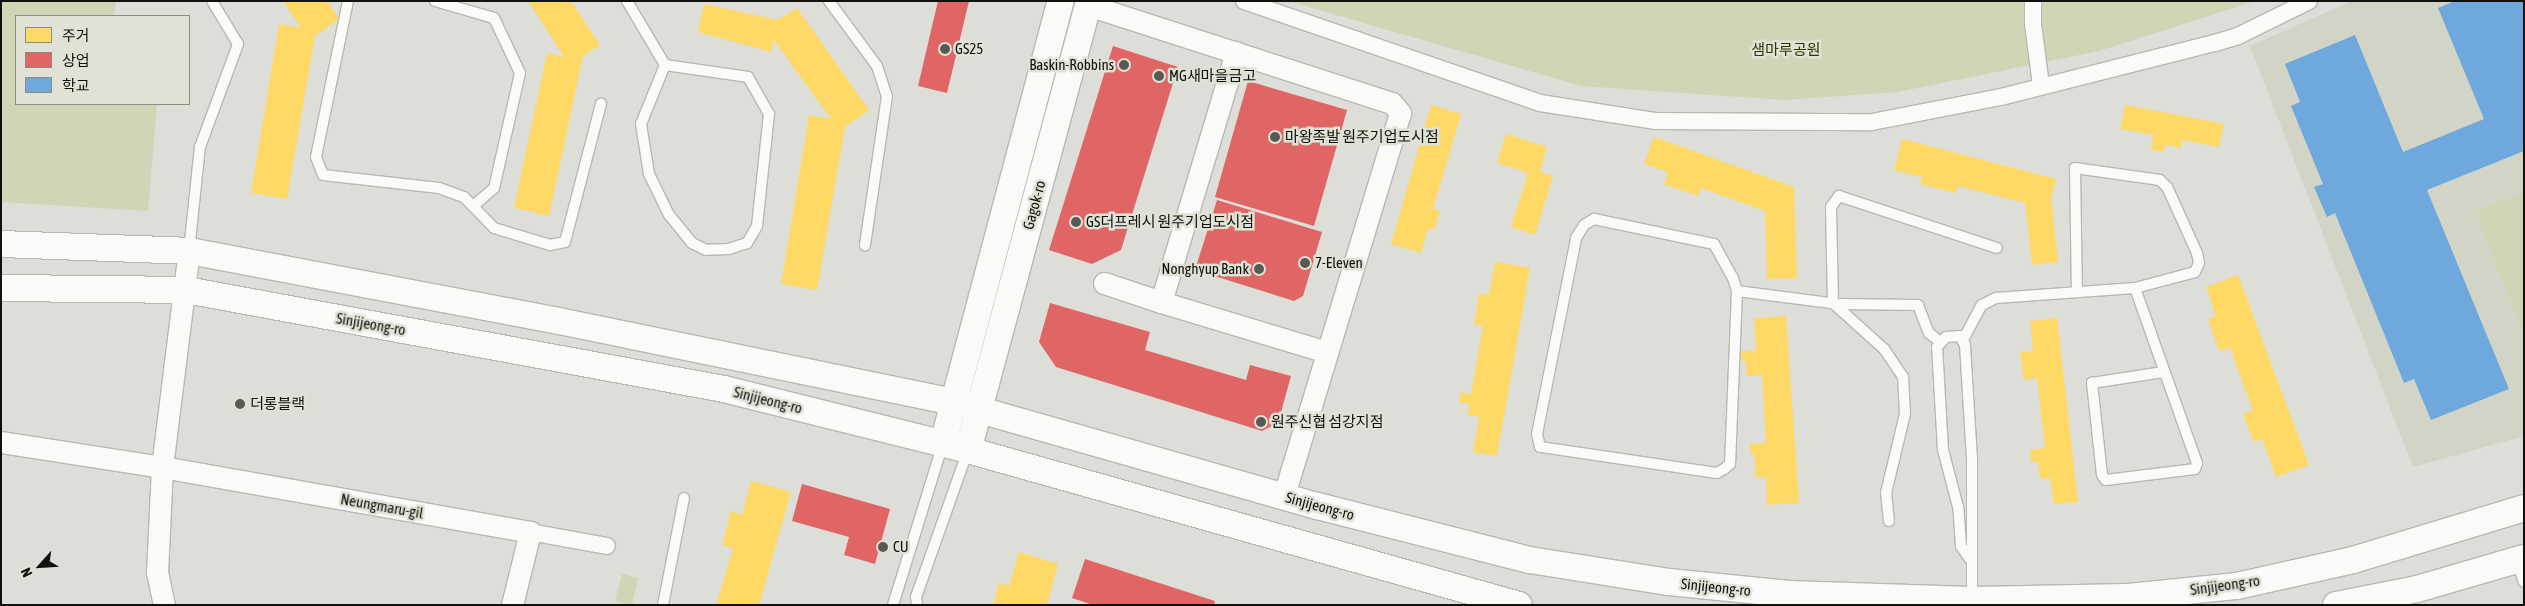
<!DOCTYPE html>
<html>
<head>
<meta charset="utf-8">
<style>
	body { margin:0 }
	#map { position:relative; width:2525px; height:606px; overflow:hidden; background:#ddded8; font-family:"Asap Condensed","Noto Sans KR",sans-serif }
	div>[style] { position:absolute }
	.built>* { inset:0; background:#d2d4c6 }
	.green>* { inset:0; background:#d0d6b5 }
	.homes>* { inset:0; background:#ffd966 }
	.shops>* { inset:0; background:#e06666 }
	.schools>* { inset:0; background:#6fa8dc }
	.roads { filter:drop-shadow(1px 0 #b7b8b3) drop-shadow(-1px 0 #b7b8b3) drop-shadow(0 1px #b7b8b3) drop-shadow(0 -1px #b7b8b3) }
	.service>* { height:10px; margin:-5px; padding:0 5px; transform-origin:5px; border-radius:5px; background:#fafaf9 }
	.pedestrian>* { height:16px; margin:-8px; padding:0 8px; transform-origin:8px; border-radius:8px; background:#fafaf9 }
	.minor>* { height:21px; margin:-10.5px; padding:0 10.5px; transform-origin:10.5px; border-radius:10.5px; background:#fafaf9 }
	.tertiary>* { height:26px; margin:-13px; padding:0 13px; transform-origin:13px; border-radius:13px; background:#fafaf9 }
	.dots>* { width:14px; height:14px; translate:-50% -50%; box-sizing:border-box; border:2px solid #dfe2d4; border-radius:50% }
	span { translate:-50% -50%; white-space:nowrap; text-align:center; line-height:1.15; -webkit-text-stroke:5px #dfe2d4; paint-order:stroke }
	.poi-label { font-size:15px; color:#10110c }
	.left { translate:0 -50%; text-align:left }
	.right { translate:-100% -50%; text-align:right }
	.park-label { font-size:15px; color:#313701 }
	.street-label { font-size:15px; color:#10110c }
	.frame { position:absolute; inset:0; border:2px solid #10110c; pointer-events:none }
	.legend { position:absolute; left:15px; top:15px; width:175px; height:90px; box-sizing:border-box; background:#dfe2d4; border:1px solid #8c8e84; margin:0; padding:6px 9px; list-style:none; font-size:15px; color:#10110c }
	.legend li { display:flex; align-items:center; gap:10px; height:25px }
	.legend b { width:25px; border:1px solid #8c8e84 }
	.north { position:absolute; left:15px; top:541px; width:50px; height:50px; -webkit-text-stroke:4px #dfe2d4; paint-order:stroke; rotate:244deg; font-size:14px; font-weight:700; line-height:20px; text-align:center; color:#10110c }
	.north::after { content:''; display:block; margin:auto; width:18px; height:22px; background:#10110c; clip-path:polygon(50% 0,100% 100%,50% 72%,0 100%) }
</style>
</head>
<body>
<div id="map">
	<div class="built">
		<div style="clip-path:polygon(2352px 1px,2524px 1px,2524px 436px,2413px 467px,2250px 46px)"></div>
	</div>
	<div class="green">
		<div style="clip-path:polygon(1px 1px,116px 1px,114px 16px,16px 16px,16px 104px,157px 104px,148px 211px,1px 202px)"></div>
		<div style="clip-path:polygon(1288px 1px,2256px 1px,2099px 51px,1898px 92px,1785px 100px,1581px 86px)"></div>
		<div style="clip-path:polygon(2524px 192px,2524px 335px,2475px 211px)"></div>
		<div style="clip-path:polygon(622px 574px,638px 578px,632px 605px,615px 601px)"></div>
	</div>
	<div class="homes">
		<div style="clip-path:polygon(283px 1px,327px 1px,339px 19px,315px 36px,287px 199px,251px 193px,279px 24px,301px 28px)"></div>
		<div style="clip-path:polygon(528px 1px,571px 1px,600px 45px,583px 56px,549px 216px,514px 208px,547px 53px,564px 57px)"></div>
		<div style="clip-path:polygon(704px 4px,778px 20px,797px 8px,869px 110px,845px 127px,817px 290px,781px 284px,809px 115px,831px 119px,774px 40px,771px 52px,698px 32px)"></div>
		<div style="clip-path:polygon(1431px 105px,1461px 114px,1433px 209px,1440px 211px,1434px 230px,1428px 228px,1421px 253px,1391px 244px)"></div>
		<div style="clip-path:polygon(2125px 105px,2224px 124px,2219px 147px,2182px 140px,2181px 148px,2165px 145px,2164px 152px,2151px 150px,2153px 135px,2120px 129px)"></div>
		<div style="clip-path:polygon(1506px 134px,1547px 147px,1540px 172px,1553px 176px,1535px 235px,1511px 227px,1528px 173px,1497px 163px)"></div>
		<div style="clip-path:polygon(1654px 137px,1794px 187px,1797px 278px,1767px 279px,1765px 211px,1701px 188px,1698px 196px,1664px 184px,1668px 172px,1644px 164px)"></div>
		<div style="clip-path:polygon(1902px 139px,2056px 179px,2051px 198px,2058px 262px,2032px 265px,2025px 203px,1958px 186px,1956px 193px,1920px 184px,1922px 177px,1894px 170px)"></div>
		<div style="clip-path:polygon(1495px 262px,1530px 268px,1497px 456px,1473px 452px,1479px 417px,1468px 415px,1469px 404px,1459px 402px,1461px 392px,1471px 394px,1483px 326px,1474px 325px,1479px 293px,1489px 295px)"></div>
		<div style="clip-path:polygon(2238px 275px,2309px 465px,2276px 477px,2262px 439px,2254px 442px,2243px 414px,2253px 411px,2230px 348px,2219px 351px,2208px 319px,2216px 316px,2206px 287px)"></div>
		<div style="clip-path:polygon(1786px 316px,1799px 503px,1767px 505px,1766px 477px,1756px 478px,1754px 453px,1750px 454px,1750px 444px,1766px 443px,1762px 375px,1747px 376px,1745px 360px,1739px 361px,1738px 352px,1756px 350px,1754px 318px)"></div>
		<div style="clip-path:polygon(2057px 318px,2078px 502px,2054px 504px,2050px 478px,2040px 479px,2038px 462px,2031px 462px,2030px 450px,2045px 448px,2037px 378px,2024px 380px,2020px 352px,2033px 351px,2030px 321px)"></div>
		<div style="clip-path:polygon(751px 481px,791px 492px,759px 605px,716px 605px,733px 548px,722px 545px,731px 511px,742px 515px)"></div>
		<div style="clip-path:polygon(1019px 552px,1058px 564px,1047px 605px,993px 605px,999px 583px,1009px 586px)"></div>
	</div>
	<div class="shops">
		<div style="clip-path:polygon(938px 1px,969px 1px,947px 93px,918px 86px)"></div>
		<div style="clip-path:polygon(1113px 46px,1178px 67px,1121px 250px,1092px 264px,1049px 250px)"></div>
		<div style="clip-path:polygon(1248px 81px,1347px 110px,1314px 226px,1215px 197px)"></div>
		<div style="clip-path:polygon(1217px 200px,1322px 232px,1303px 296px,1294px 301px,1195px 270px)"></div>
		<div style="clip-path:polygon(1050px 303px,1150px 332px,1145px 350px,1246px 380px,1250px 365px,1291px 376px,1278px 423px,1262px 431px,1056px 367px,1039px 342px)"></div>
		<div style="clip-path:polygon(802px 484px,890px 509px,875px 564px,844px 555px,849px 537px,792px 521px)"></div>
		<div style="clip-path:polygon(1085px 559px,1215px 601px,1214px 605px,1093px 605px,1072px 598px)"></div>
	</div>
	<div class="schools">
		<div style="clip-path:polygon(2455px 1px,2524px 1px,2524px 151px,2427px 190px,2509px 389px,2431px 420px,2414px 379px,2404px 383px,2335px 213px,2327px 217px,2314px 187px,2323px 184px,2291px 106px,2300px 102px,2285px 64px,2355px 35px,2403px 152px,2484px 119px,2438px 8px)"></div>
	</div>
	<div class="roads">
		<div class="service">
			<div style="left:348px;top:1px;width:159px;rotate:101.6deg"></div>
			<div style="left:316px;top:157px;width:19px;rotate:69deg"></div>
			<div style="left:323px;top:175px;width:117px;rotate:6.4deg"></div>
			<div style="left:439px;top:188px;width:27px;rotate:20deg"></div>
			<div style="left:464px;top:197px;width:43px;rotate:45.9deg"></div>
			<div style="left:494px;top:228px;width:59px;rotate:16.9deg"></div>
			<div style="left:550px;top:245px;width:15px;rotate:-11deg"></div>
			<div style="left:565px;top:242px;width:143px;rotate:-75.4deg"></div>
			<div style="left:435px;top:1px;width:61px;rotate:16.1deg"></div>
			<div style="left:494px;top:18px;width:61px;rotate:64.7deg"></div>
			<div style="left:520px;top:73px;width:118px;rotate:102.7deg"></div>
			<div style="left:494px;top:188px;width:28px;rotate:139deg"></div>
			<div style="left:627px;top:1px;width:74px;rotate:59.3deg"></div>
			<div style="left:829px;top:1px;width:81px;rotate:53.6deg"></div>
			<div style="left:877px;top:66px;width:32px;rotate:72deg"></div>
			<div style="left:887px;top:96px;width:151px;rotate:98.4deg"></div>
			<div style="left:665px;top:65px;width:84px;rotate:8.2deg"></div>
			<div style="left:748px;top:77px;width:43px;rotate:60.4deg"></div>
			<div style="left:769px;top:114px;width:113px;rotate:96.1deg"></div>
			<div style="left:757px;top:226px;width:20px;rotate:120deg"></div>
			<div style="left:747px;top:243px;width:19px;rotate:162deg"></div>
			<div style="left:729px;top:249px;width:23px;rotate:178deg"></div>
			<div style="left:706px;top:250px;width:16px;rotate:-153deg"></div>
			<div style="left:692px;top:243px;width:36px;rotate:-129deg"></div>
			<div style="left:669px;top:215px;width:46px;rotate:-116deg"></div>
			<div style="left:649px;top:174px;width:51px;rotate:-99.1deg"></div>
			<div style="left:641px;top:124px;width:64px;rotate:-67.9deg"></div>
			<div style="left:1594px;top:219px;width:123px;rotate:11.8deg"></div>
			<div style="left:1714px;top:244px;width:39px;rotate:61deg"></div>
			<div style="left:1733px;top:278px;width:14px;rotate:73deg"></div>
			<div style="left:1737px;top:291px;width:173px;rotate:92.3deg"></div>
			<div style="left:1730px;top:464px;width:8px;rotate:140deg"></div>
			<div style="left:1724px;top:469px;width:8px;rotate:150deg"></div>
			<div style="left:1717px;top:473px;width:179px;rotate:-171.6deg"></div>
			<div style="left:1540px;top:447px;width:13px;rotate:-103deg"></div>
			<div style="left:1537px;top:434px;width:200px;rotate:-78.7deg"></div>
			<div style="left:1576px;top:238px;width:15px;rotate:-58deg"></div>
			<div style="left:1584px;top:225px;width:12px;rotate:-31deg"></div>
			<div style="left:189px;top:251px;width:105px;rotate:-84deg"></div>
			<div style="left:200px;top:147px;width:110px;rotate:-69.7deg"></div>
			<div style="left:238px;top:44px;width:50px;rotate:-121.2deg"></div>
			<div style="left:2135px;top:288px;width:186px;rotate:70.5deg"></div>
			<div style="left:2197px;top:463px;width:6px;rotate:108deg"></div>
			<div style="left:2195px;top:469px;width:90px;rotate:173deg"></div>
			<div style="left:2106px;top:480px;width:6px;rotate:-129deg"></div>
			<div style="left:2102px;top:475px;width:93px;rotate:-96.2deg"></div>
			<div style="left:2092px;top:383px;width:72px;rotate:-8.8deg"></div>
			<div style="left:1737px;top:291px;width:103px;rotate:7.3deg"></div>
			<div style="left:1839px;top:304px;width:79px;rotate:0.7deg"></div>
			<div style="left:1918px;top:305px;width:30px;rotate:69deg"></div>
			<div style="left:1929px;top:333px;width:13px;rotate:39deg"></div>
			<div style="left:1963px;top:340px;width:40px;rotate:-62deg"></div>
			<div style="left:1982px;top:305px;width:16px;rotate:-27deg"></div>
			<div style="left:1996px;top:298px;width:139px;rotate:-4.1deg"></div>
			<div style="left:2135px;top:288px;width:62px;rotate:-14.9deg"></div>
			<div style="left:2195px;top:272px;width:10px;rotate:-66deg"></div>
			<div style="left:2199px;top:263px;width:10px;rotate:-101deg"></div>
			<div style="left:2197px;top:253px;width:72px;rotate:-114.4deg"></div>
			<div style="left:2167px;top:187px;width:10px;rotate:-135deg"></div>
			<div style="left:2160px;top:180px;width:86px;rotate:-172deg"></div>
			<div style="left:2075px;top:168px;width:123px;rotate:89.1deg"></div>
			<div style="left:1889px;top:521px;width:28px;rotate:-96deg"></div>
			<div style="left:1886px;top:493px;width:81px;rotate:-76.5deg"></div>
			<div style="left:1905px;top:414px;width:37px;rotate:-93deg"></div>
			<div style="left:1903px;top:377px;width:34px;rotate:-124deg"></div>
			<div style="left:1884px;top:349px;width:69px;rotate:-138deg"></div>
			<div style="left:1833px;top:303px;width:96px;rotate:-91.2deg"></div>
			<div style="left:1831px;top:207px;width:14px;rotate:-54deg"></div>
			<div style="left:1839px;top:196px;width:166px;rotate:18.2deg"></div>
			<div style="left:1969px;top:558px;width:14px;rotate:-124deg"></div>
			<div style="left:1961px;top:546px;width:39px;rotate:-94deg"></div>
			<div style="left:1958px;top:507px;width:59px;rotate:-104.7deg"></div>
			<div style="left:1943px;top:450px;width:103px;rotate:-93.3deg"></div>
			<div style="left:1937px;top:347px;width:13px;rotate:-48deg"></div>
			<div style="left:1946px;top:337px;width:14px;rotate:-4deg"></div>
			<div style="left:1960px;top:336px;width:10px;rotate:61deg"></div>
			<div style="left:1965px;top:345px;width:114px;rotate:86.5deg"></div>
			<div style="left:1972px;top:459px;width:140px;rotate:90deg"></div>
			<div style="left:2517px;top:561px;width:22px;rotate:72deg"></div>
			<div style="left:663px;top:605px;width:109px;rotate:-78.9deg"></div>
			<div style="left:893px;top:605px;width:170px;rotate:-72.8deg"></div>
			<div style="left:917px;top:605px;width:8px;rotate:-97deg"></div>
			<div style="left:916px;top:597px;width:156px;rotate:-70.5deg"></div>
		</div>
		<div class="pedestrian">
			<div style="left:1244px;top:1px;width:313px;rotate:19deg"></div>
			<div style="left:1540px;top:103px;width:116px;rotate:8.9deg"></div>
			<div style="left:1655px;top:121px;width:217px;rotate:0.3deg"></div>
			<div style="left:1872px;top:122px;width:131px;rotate:-11deg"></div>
			<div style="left:2001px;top:97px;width:221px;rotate:-14.2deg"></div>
			<div style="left:2215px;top:43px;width:24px;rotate:-17deg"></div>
			<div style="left:2238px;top:36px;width:79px;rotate:-26.2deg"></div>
			<div style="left:2033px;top:1px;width:23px;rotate:90deg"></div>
			<div style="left:2033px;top:24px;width:63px;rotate:82.6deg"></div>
			<div style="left:530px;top:532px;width:78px;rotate:10.3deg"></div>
		</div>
		<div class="minor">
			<div style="left:1088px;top:5px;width:319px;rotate:17.9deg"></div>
			<div style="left:1392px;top:103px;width:13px;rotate:51deg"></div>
			<div style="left:1400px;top:113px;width:400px;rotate:106.9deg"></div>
			<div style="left:1236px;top:52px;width:261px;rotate:106.7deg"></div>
			<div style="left:1161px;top:302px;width:173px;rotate:16.8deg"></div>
			<div style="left:1104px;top:283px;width:60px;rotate:18.4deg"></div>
			<div style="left:1px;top:442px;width:163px;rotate:8.8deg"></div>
			<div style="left:162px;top:467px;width:374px;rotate:10deg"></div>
			<div style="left:530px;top:532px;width:75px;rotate:103.9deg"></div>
			<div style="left:164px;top:605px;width:33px;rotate:-102deg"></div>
			<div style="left:157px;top:573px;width:106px;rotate:-87.3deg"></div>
			<div style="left:162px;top:467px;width:218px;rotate:-82.9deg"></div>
		</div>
		<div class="tertiary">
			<div style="left:1px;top:244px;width:188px;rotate:2.1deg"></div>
			<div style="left:189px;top:251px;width:377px;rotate:10.7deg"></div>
			<div style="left:559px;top:321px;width:401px;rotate:11.6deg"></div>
			<div style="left:952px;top:402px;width:380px;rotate:15.9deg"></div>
			<div style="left:1318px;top:506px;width:219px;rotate:14.3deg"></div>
			<div style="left:1530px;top:560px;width:141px;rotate:9deg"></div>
			<div style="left:1669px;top:582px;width:121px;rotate:5.7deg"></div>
			<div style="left:1789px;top:594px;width:183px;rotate:1.9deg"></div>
			<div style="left:1972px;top:600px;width:156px;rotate:-1.1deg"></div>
			<div style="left:2128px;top:597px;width:110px;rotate:-5.8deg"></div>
			<div style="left:2237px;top:586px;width:119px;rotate:-12.6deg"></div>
			<div style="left:2353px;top:560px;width:179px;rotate:-16.9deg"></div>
			<div style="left:1px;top:288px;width:185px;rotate:0.6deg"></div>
			<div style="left:186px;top:290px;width:547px;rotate:10.43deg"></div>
			<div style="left:724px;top:389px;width:252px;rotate:14deg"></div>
			<div style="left:968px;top:450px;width:572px;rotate:15.71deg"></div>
			<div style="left:943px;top:443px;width:457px;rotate:-75.1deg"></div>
			<div style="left:968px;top:450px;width:465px;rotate:-74.9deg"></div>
			<div style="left:2336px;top:605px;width:83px;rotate:-11.2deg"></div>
			<div style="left:2417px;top:589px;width:111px;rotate:-16.2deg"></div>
		</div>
	</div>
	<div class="dots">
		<div style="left:945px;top:49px;background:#585953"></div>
		<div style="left:1124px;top:65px;background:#585953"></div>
		<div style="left:1159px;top:76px;background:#585953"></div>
		<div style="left:1275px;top:137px;background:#585953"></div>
		<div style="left:1076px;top:222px;background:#585953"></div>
		<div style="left:1305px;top:263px;background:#585953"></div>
		<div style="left:1259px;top:269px;background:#585953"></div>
		<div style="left:240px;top:404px;background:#585953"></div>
		<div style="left:1261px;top:422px;background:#585953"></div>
		<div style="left:883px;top:547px;background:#585953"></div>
	</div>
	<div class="poi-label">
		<span class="left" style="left:955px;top:49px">GS25</span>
		<span class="right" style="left:1114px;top:65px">Baskin-Robbins</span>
		<span class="left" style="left:1169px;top:76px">MG새마을금고</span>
		<span class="left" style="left:1285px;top:137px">마왕족발 원주기업도시점</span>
		<span class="left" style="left:1086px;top:222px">GS더프레시 원주기업도시점</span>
		<span class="left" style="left:1315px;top:263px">7-Eleven</span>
		<span class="right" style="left:1249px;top:269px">Nonghyup Bank</span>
		<span class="left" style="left:250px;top:404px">더롱블랙</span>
		<span class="left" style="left:1271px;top:422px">원주신협 섬강지점</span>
		<span class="left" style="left:893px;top:547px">CU</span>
	</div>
	<div class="park-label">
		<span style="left:1786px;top:50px">샘마루공원</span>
	</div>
	<div class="street-label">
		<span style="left:1034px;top:205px;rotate:-75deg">Gagok-ro</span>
		<span style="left:371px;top:324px;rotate:10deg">Sinjijeong-ro</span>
		<span style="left:768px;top:400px;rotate:14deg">Sinjijeong-ro</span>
		<span style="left:382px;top:506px;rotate:10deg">Neungmaru-gil</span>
		<span style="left:1320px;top:506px;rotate:15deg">Sinjijeong-ro</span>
		<span style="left:2225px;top:585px;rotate:-8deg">Sinjijeong-ro</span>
		<span style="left:1716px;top:587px;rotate:6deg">Sinjijeong-ro</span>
	</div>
	<div class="frame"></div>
	<ul class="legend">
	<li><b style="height:14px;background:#ffd966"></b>주거</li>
	<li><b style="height:14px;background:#e06666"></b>상업</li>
	<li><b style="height:14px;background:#6fa8dc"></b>학교</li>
	</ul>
	<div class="north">N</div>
</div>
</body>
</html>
